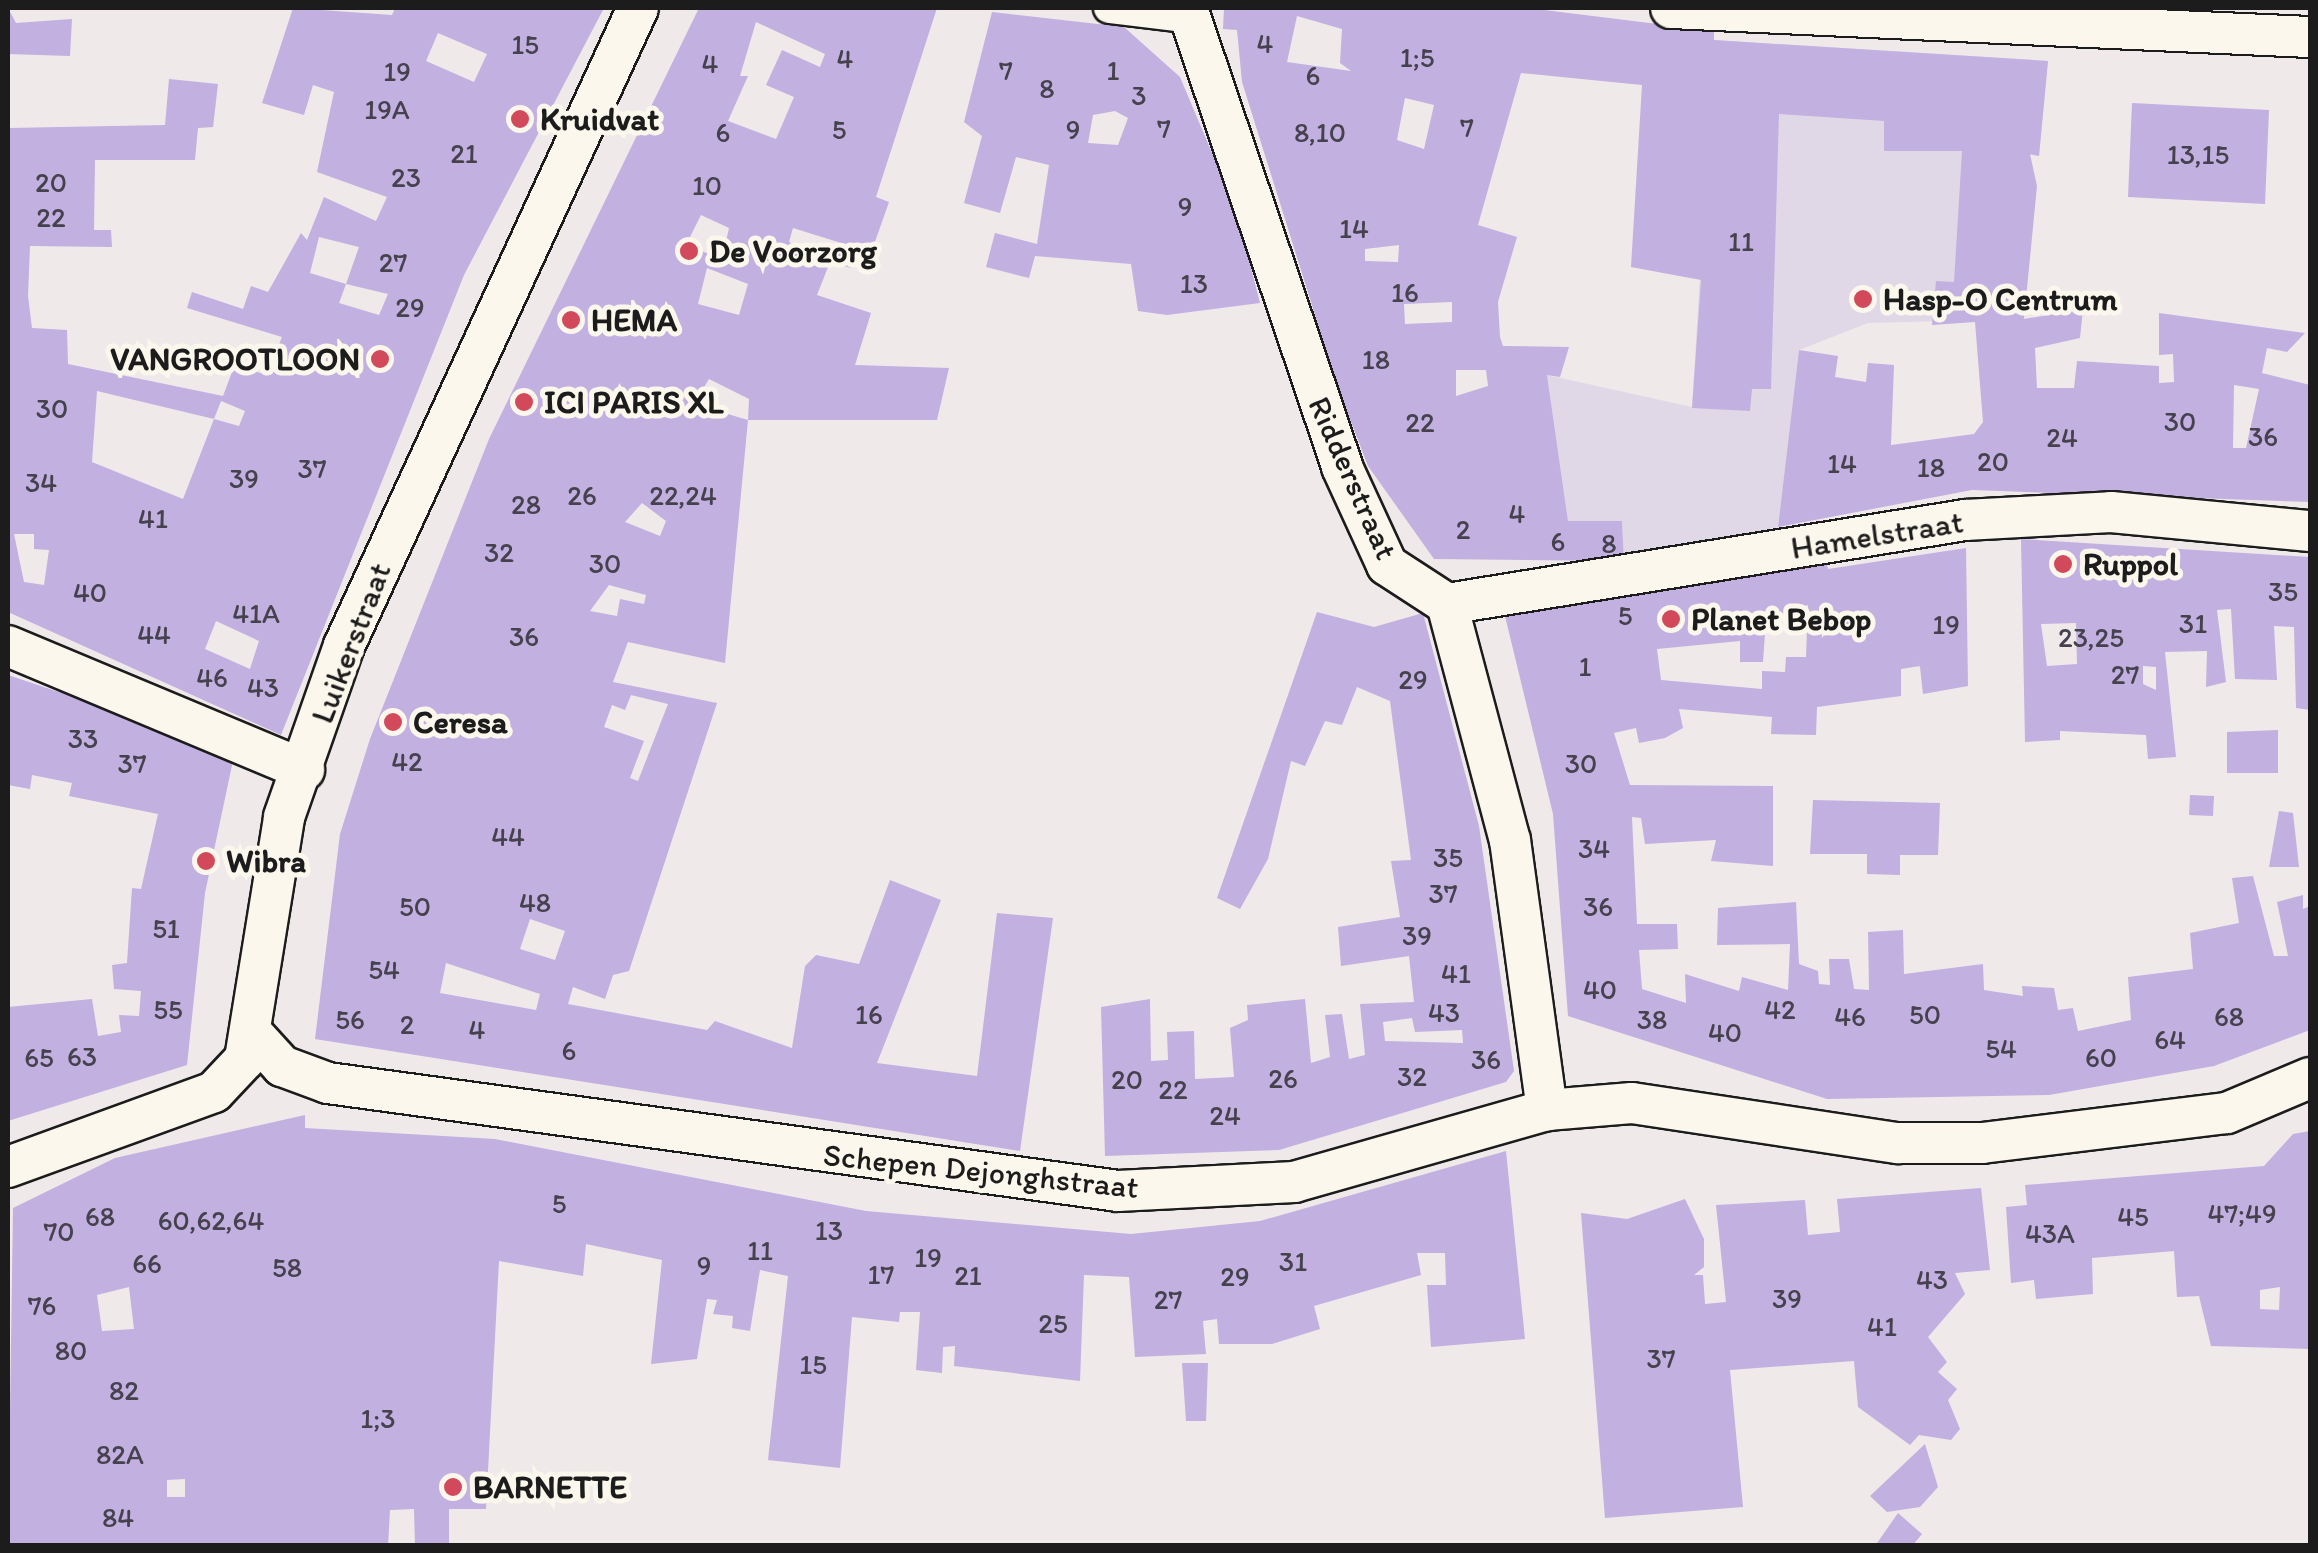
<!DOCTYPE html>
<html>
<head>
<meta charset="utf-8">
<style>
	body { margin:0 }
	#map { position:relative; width:2318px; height:1553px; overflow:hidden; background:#efe9ea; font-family:Itim,sans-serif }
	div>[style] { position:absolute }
	.built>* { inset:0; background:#e1d8e7 }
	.building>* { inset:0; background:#c1b0e0 }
	.roads { filter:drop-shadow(2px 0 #1c1c1c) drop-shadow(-2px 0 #1c1c1c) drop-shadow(0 2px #1c1c1c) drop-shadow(0 -2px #1c1c1c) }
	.pedestrian>* { height:30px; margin:-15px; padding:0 15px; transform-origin:15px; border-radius:15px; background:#fbf7ec }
	.minor>* { height:40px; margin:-20px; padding:0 20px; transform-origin:20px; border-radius:20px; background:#fbf7ec }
	.dots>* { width:28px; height:28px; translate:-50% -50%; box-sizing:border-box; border:5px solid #fbf7ec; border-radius:50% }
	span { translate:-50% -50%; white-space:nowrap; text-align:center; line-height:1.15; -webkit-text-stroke:10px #fbf7ec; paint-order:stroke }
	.number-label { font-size:28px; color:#45414d }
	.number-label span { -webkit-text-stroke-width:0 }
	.poi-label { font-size:32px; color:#1c1c1c; font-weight:700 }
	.left { translate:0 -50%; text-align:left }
	.right { translate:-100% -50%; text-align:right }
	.street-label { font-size:32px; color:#1c1c1c }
	.frame { position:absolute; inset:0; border:10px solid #1c1c1c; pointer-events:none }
</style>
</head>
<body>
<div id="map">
	<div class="built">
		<div style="clip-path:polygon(1714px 40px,2048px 61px,2039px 156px,2030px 155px,2024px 319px,1868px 323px,1799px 350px,1778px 527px,1624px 561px,1622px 521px,1568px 521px,1547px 375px,1692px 407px)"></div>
	</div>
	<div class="building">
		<div style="clip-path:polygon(8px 8px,16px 23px,72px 19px,70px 56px,8px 54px)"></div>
		<div style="clip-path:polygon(evenodd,293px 8px,392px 15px,395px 8px,604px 8px,464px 275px,281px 735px,8px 612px,8px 128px,165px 125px,169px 79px,218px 84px,213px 127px,198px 128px,195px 160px,95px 160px,94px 230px,111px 230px,112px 247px,30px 246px,28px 296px,32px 328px,67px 330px,68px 364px,223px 396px,235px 364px,266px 375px,282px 337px,187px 308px,192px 292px,243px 309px,251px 286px,268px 292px,301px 233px,307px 240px,324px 197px,376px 221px,387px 197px,317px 172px,334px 92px,313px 85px,304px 115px,262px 103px,293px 8px,438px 33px,487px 54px,474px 82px,426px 61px,438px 33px,293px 8px,319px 237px,359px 247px,346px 284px,388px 294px,379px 315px,339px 303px,346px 284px,310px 273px,319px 237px,293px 8px,97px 391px,214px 419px,221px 401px,245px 411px,239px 426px,214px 419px,183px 499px,92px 462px,97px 391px,293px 8px,14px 534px,34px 534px,34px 549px,49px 550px,44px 585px,24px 582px,14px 534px,293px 8px,216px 621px,259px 641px,250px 669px,205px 649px,216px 621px)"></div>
		<div style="clip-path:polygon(evenodd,699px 8px,937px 8px,876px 197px,889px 202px,870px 256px,856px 252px,851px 268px,830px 262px,838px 242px,793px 228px,789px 242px,830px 262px,817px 295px,871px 313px,855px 365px,949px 368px,937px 420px,748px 420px,749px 399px,709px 379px,694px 404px,748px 420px,725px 663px,628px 642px,613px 682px,717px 703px,629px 971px,613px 975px,605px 999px,573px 987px,568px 1004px,707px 1030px,715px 1021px,792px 1048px,805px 966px,816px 955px,859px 964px,890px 880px,941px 900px,877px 1063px,977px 1076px,997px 913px,1053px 918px,1020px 1151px,315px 1039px,340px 834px,370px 739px,489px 439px,699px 8px,756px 22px,825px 54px,820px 67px,782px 50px,766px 85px,794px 97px,776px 139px,728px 121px,748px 76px,740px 76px,756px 22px,699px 8px,701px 215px,729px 228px,722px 259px,686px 245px,701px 215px,699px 8px,707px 268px,748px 284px,739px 315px,698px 304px,707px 268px,699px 8px,642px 503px,666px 521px,660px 536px,625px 522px,642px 503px,699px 8px,609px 585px,646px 595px,644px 604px,620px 599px,617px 616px,590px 611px,609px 585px,699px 8px,631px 695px,668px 704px,638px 781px,630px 778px,644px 741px,604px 727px,612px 705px,625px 710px,631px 695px,699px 8px,530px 919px,565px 931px,555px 960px,520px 949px,530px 919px,699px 8px,446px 963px,540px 994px,536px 1010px,440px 993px,446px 963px)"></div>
		<div style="clip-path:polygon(evenodd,1224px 8px,1528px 8px,1714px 31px,1714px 40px,2048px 61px,2039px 156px,2030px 154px,2037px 186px,2024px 319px,2083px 309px,2080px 338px,2035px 348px,2037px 388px,2074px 388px,2077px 361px,2159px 366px,2159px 383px,2174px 382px,2173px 354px,2159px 355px,2159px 313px,2305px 333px,2287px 352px,2267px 348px,2262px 373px,2310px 385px,2310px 502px,1972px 490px,1778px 527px,1799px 350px,1838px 356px,1835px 377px,1866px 382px,1868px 363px,1894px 365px,1891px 445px,1974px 434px,1983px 422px,1975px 322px,1932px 325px,1936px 281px,1954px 282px,1962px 151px,1884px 151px,1884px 121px,1779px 114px,1771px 389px,1752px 389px,1750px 411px,1692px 408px,1701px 280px,1631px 267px,1642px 85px,1521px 73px,1478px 225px,1517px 237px,1498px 302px,1500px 337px,1503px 346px,1569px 347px,1560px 377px,1547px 375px,1568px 521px,1622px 521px,1624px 561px,1434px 559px,1368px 466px,1338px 388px,1242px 82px,1237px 30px,1223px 29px,1224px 8px,1297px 16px,1342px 29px,1340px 63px,1351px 71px,1287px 62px,1297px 16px,1224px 8px,1405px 98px,1434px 105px,1424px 149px,1397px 140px,1405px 98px,1224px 8px,1399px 245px,1398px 262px,1365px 261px,1365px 249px,1399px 245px,1224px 8px,1452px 302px,1452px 322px,1405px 324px,1404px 304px,1452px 302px,1224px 8px,1456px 370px,1486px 370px,1488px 386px,1456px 396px,1456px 370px,1224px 8px,2234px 385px,2259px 389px,2246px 448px,2233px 448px,2234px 385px)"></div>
		<div style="clip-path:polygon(evenodd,992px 12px,1124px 27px,1180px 77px,1236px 210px,1260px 303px,1167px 315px,1138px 311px,1131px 264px,1035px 256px,1029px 278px,986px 267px,995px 233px,1037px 244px,1049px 165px,1016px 157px,1000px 213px,964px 203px,982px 136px,964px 122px,992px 12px,1115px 111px,1128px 118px,1118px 145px,1088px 143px,1093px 115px,1115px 111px)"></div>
		<div style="clip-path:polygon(2132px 103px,2269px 110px,2265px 204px,2128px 197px)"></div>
		<div style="clip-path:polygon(evenodd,2021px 539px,2310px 557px,2310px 710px,2296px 708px,2294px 627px,2274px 626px,2277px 680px,2235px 679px,2231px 609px,2217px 610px,2226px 682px,2206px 687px,2207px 651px,2165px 652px,2176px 757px,2148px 759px,2146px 735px,2060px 731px,2060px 740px,2025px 742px,2021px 539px,2076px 623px,2077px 664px,2047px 666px,2041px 624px,2076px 623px,2021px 539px,2143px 666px,2156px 667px,2156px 690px,2143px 684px,2143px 666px)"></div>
		<div style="clip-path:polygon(evenodd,1966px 548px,1968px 686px,1923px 694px,1919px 658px,1920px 666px,1901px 669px,1901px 696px,1817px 707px,1816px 735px,1771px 734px,1772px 717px,1679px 709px,1683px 728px,1665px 738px,1639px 743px,1636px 728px,1614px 733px,1630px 785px,1773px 786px,1773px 866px,1711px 861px,1716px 840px,1645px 844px,1641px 818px,1632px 817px,1637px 924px,1677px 924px,1678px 949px,1639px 950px,1642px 989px,1686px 1003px,1685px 974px,1739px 991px,1742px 977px,1788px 990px,1790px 944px,1717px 945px,1718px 908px,1796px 902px,1799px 964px,1818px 971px,1819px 984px,1830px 985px,1829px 959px,1849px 959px,1854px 989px,1869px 990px,1868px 932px,1903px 930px,1904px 974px,1983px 964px,1984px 990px,2023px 996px,2022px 986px,2054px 988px,2058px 1010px,2073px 1008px,2078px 1031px,2131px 1020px,2128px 977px,2193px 969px,2190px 933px,2239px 923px,2232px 878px,2253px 876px,2274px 956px,2288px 956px,2277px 902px,2303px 895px,2303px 909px,2310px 906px,2310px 1030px,2214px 1066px,2049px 1095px,1827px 1099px,1568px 1016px,1553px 814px,1505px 616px,1824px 556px,1828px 569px,1966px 548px,1808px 605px,1806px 657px,1786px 657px,1785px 672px,1762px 671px,1762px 689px,1661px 680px,1657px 649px,1740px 641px,1740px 662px,1763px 662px,1766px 619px,1808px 605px)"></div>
		<div style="clip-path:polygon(evenodd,1317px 612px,1374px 627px,1423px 613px,1479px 826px,1514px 1071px,1506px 1082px,1279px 1150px,1105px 1156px,1101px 1007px,1150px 999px,1151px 1061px,1168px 1060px,1167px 1032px,1194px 1031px,1195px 1079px,1234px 1077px,1230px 1028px,1248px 1020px,1247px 1005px,1305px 999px,1311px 1063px,1330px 1057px,1325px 1015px,1342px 1014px,1349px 1059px,1365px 1055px,1360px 1004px,1414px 1002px,1409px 956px,1341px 966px,1338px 927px,1400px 917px,1391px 861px,1411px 860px,1390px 701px,1357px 687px,1342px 725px,1325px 721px,1305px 766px,1291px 761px,1268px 859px,1240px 909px,1217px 898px,1317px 612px,1412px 1018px,1415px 1032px,1462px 1030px,1463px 1043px,1385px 1041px,1383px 1022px,1412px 1018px)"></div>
		<div style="clip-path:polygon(8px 675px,235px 751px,205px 893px,187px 1065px,8px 1121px,8px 1007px,92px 999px,98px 1036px,121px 1032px,119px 1015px,139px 1016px,141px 991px,114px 989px,112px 965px,127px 963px,132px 888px,141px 889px,158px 814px,69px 796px,72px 783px,32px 775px,30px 789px,8px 785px)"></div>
		<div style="clip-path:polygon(2278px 730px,2278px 773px,2227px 773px,2227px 732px)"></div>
		<div style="clip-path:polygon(2190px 795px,2214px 796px,2213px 816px,2189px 815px)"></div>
		<div style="clip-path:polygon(1813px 800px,1940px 803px,1938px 855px,1900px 855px,1900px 875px,1867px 874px,1867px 854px,1810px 854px)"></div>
		<div style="clip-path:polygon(2279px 811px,2293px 813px,2299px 867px,2269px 867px)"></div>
		<div style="clip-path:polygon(evenodd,305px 1115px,305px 1128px,495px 1139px,866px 1211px,1131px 1234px,1260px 1221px,1506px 1151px,1525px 1339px,1431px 1347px,1427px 1285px,1446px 1285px,1445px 1253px,1417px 1253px,1421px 1275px,1314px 1306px,1320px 1329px,1272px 1344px,1219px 1344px,1217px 1319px,1203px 1321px,1206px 1354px,1135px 1357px,1129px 1277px,1084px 1275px,1080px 1381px,954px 1366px,955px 1346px,943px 1347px,942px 1373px,916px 1370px,920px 1312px,900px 1312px,899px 1322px,852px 1317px,840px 1468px,768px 1460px,788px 1276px,760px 1270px,750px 1331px,732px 1328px,733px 1316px,713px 1314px,717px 1300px,707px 1299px,697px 1359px,651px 1364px,662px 1260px,586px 1244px,583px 1276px,499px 1261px,486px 1509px,449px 1509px,449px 1545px,415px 1546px,414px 1509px,390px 1510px,388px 1546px,8px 1546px,13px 1208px,115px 1158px,305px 1115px,129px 1287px,134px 1329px,102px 1331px,97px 1295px,129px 1287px,305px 1115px,185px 1479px,185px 1497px,167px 1497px,167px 1480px,185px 1479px)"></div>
		<div style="clip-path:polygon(evenodd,2310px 1131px,2310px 1349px,2211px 1346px,2199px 1296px,2177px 1297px,2174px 1251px,2092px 1258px,2093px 1294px,2036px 1299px,2034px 1280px,2011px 1283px,2006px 1207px,2027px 1205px,2025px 1185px,2264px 1166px,2293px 1134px,2310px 1131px,2280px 1287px,2279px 1310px,2260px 1309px,2260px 1290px,2280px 1287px)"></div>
		<div style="clip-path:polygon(1981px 1188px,1990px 1270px,1955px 1273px,1965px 1294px,1928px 1337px,1947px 1362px,1938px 1372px,1957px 1389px,1948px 1400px,1960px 1429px,1951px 1440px,1919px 1435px,1910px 1445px,1858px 1407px,1854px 1361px,1730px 1370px,1743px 1507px,1605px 1518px,1581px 1213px,1627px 1219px,1685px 1199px,1704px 1239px,1704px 1267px,1694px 1275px,1703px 1275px,1705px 1304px,1726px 1302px,1716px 1205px,1805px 1200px,1808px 1235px,1840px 1232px,1837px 1199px)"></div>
		<div style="clip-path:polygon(1182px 1363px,1208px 1363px,1206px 1421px,1186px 1421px)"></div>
		<div style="clip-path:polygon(1925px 1444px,1938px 1487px,1920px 1507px,1887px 1512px,1870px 1496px)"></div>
		<div style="clip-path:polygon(1898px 1513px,1922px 1534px,1912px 1546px,1875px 1546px)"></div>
	</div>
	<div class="roads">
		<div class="pedestrian">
			<div style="left:1109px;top:8px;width:76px;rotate:6.8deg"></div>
		</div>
		<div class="minor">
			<div style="left:1187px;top:8px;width:484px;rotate:71.3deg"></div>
			<div style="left:1342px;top:467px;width:108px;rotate:65.3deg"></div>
			<div style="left:1387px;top:565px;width:72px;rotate:33deg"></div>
			<div style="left:1447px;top:604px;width:244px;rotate:75.1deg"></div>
			<div style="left:1510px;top:840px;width:273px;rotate:82.2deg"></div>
			<div style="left:1671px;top:8px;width:640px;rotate:2.6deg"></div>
			<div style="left:1447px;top:604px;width:525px;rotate:-9.21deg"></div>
			<div style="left:1965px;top:520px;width:146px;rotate:-3.1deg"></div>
			<div style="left:2111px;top:512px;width:200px;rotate:5.5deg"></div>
			<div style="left:8px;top:646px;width:321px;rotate:22.7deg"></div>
			<div style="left:252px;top:1033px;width:45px;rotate:47.7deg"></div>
			<div style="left:282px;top:1066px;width:49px;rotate:20.3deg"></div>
			<div style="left:328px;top:1083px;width:797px;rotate:7.78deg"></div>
			<div style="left:1118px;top:1191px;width:176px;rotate:-2.9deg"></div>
			<div style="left:1294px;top:1182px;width:263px;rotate:-15.9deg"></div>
			<div style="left:1547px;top:1110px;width:85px;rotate:-4.7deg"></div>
			<div style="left:1632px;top:1103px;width:269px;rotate:8.6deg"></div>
			<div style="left:1898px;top:1143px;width:84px"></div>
			<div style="left:1982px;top:1143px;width:247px;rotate:-7deg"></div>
			<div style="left:2227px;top:1113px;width:90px;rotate:-22.9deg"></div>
			<div style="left:8px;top:1167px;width:219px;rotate:-20deg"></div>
			<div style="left:214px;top:1092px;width:45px;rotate:-46.8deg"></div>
			<div style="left:245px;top:1059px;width:245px;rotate:-80.8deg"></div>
			<div style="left:284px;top:817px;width:181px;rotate:-70.7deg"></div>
			<div style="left:344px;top:646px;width:702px;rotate:-65.26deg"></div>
		</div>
	</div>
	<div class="dots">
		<div style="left:520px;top:119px;background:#d1495b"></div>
		<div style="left:689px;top:251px;background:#d1495b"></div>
		<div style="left:1863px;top:299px;background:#d1495b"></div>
		<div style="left:571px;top:320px;background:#d1495b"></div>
		<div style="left:380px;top:359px;background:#d1495b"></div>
		<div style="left:524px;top:402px;background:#d1495b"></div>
		<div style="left:2063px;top:564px;background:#d1495b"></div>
		<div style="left:1671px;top:619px;background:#d1495b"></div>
		<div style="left:393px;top:722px;background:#d1495b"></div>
		<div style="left:206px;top:861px;background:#d1495b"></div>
		<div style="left:453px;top:1487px;background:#d1495b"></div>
	</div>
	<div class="number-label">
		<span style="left:1265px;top:43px">4</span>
		<span style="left:525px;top:44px">15</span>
		<span style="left:1417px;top:57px">1;5</span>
		<span style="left:845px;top:58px">4</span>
		<span style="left:710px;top:63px">4</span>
		<span style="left:1006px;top:70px">7</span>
		<span style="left:1113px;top:70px">1</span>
		<span style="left:397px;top:71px">19</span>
		<span style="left:1313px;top:75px">6</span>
		<span style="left:1047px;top:88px">8</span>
		<span style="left:1139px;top:95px">3</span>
		<span style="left:387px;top:109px">19A</span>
		<span style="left:1467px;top:127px">7</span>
		<span style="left:1164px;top:128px">7</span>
		<span style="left:839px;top:129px">5</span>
		<span style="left:1073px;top:129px">9</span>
		<span style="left:723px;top:132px">6</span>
		<span style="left:1320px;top:132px">8,10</span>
		<span style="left:464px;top:153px">21</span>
		<span style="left:2198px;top:154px">13,15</span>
		<span style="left:406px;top:177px">23</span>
		<span style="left:51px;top:182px">20</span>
		<span style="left:707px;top:185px">10</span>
		<span style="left:1185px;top:206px">9</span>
		<span style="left:51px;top:217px">22</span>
		<span style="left:1354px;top:228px">14</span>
		<span style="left:1741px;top:241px">11</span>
		<span style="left:393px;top:262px">27</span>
		<span style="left:1194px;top:283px">13</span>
		<span style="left:1405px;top:292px">16</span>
		<span style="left:410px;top:307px">29</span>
		<span style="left:1376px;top:359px">18</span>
		<span style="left:52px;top:408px">30</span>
		<span style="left:2180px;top:421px">30</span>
		<span style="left:1420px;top:422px">22</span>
		<span style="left:2263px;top:436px">36</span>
		<span style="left:2062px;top:437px">24</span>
		<span style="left:1993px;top:461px">20</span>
		<span style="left:1842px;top:463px">14</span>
		<span style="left:1931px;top:467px">18</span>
		<span style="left:312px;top:468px">37</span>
		<span style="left:244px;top:478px">39</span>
		<span style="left:41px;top:482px">34</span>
		<span style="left:582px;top:495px">26</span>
		<span style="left:683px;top:495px">22,24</span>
		<span style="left:526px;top:504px">28</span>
		<span style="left:1517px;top:513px">4</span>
		<span style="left:153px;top:518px">41</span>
		<span style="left:1463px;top:529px">2</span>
		<span style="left:1558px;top:541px">6</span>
		<span style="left:1609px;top:543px">8</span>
		<span style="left:499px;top:552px">32</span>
		<span style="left:605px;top:563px">30</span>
		<span style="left:2283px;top:591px">35</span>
		<span style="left:90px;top:592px">40</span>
		<span style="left:256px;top:613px">41A</span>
		<span style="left:1625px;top:615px">5</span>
		<span style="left:2193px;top:623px">31</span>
		<span style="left:1946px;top:624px">19</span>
		<span style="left:154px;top:634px">44</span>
		<span style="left:524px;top:636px">36</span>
		<span style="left:2091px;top:637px">23,25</span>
		<span style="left:1585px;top:666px">1</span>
		<span style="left:2125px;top:674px">27</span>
		<span style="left:212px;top:677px">46</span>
		<span style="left:1413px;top:679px">29</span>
		<span style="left:263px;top:687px">43</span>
		<span style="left:83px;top:738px">33</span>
		<span style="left:407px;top:761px">42</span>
		<span style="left:132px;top:763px">37</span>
		<span style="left:1581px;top:763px">30</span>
		<span style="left:508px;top:836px">44</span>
		<span style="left:1594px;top:848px">34</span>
		<span style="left:1448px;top:857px">35</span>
		<span style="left:1443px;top:893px">37</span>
		<span style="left:535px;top:902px">48</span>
		<span style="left:415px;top:906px">50</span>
		<span style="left:1598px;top:906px">36</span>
		<span style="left:166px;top:928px">51</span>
		<span style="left:1417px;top:935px">39</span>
		<span style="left:384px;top:969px">54</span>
		<span style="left:1456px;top:973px">41</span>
		<span style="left:1600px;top:989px">40</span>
		<span style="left:168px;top:1009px">55</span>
		<span style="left:1780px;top:1009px">42</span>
		<span style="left:1444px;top:1012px">43</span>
		<span style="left:869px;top:1014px">16</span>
		<span style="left:1925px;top:1014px">50</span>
		<span style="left:1850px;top:1016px">46</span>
		<span style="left:2229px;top:1016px">68</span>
		<span style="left:350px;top:1019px">56</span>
		<span style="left:1652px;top:1019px">38</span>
		<span style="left:407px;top:1024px">2</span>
		<span style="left:477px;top:1029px">4</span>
		<span style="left:1725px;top:1032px">40</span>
		<span style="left:2170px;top:1039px">64</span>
		<span style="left:2001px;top:1048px">54</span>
		<span style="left:569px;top:1050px">6</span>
		<span style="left:82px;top:1056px">63</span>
		<span style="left:39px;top:1057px">65</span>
		<span style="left:2101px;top:1057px">60</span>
		<span style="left:1486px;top:1059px">36</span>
		<span style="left:1412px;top:1076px">32</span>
		<span style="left:1283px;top:1078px">26</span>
		<span style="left:1127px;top:1079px">20</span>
		<span style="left:1173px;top:1089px">22</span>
		<span style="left:1225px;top:1115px">24</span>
		<span style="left:559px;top:1203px">5</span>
		<span style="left:2242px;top:1213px">47;49</span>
		<span style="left:100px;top:1216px">68</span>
		<span style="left:2133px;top:1216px">45</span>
		<span style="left:211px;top:1220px">60,62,64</span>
		<span style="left:829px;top:1230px">13</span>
		<span style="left:59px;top:1231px">70</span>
		<span style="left:2050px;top:1233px">43A</span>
		<span style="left:760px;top:1250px">11</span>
		<span style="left:928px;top:1257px">19</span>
		<span style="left:1293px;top:1261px">31</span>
		<span style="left:147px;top:1263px">66</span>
		<span style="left:704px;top:1265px">9</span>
		<span style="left:287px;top:1267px">58</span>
		<span style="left:881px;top:1274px">17</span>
		<span style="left:968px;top:1275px">21</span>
		<span style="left:1235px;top:1276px">29</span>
		<span style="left:1932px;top:1279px">43</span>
		<span style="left:1787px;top:1298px">39</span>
		<span style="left:1168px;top:1299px">27</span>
		<span style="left:42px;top:1305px">76</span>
		<span style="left:1053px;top:1323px">25</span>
		<span style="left:1882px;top:1326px">41</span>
		<span style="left:71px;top:1350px">80</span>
		<span style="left:1661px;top:1358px">37</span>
		<span style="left:813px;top:1364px">15</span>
		<span style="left:124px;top:1390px">82</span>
		<span style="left:378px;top:1418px">1;3</span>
		<span style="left:120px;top:1454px">82A</span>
		<span style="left:118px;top:1517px">84</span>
	</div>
	<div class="poi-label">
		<span class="left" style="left:540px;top:119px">Kruidvat</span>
		<span class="left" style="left:709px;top:251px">De Voorzorg</span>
		<span class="left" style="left:1883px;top:299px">Hasp-O Centrum</span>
		<span class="left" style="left:591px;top:320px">HEMA</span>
		<span class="right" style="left:360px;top:359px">VANGROOTLOON</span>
		<span class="left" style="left:544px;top:402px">ICI PARIS XL</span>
		<span class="left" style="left:2083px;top:564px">Ruppol</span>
		<span class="left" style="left:1691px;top:619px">Planet Bebop</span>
		<span class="left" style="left:413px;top:722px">Ceresa</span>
		<span class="left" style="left:226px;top:861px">Wibra</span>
		<span class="left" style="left:473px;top:1487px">BARNETTE</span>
	</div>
	<div class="street-label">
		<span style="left:1353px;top:478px;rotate:66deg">Ridderstraat</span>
		<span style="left:1877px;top:535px;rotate:-9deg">Hamelstraat</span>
		<span style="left:351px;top:643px;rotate:-69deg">Luikerstraat</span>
		<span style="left:981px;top:1171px;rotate:6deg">Schepen Dejonghstraat</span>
	</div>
	<div class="frame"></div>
</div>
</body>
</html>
